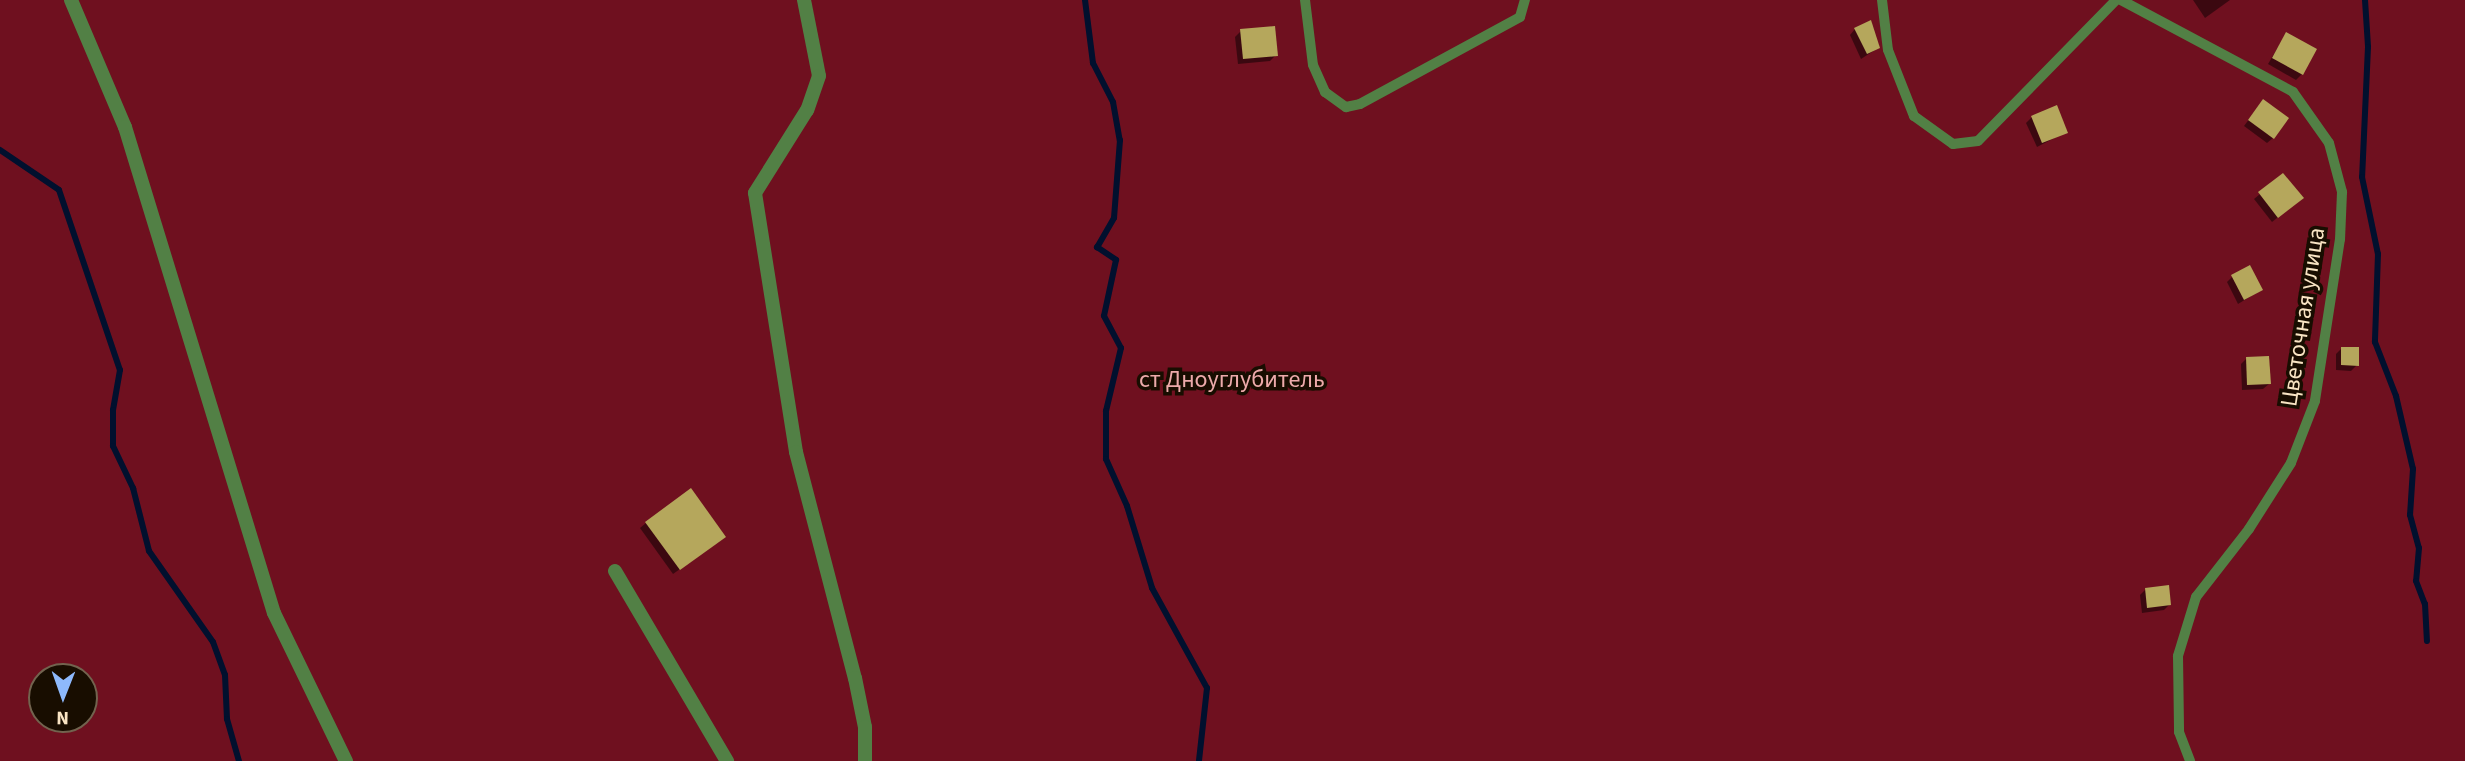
<!DOCTYPE html>
<html>
<head>
<meta charset="utf-8">
<style>
	body { margin:0 }
	#map { position:relative; width:2465px; height:761px; overflow:hidden; background:#352200; font-family:"Source Sans 3",sans-serif }
	div>[style] { position:absolute }
	.green>* { inset:0; background:#6f101f }
	.shadow>* { inset:0; background:#0007 }
	.stream>* { height:6px; margin:-3px; padding:0 3px; transform-origin:3px; border-radius:3px; background:#01102e }
	.building>* { inset:0; background:#b5a75c }
	.service>* { height:10px; margin:-5px; padding:0 5px; transform-origin:5px; border-radius:5px; background:#528045 }
	.minor>* { height:14px; margin:-7px; padding:0 7px; transform-origin:7px; border-radius:7px; background:#528045 }
	span { translate:-50% -50%; white-space:nowrap; text-align:center; line-height:1.15; -webkit-text-stroke:7px #180d00; paint-order:stroke }
	.street-label { font-size:24px; color:#f9e4c3 }
	.park-label { font-size:24px; color:#edaaaa }
	.north { position:absolute; left:28px; top:663px; width:70px; height:70px; box-sizing:border-box; background:#180d00; border:2px solid #72634e; border-radius:50%; rotate:181deg; font-size:19px; font-weight:700; line-height:28px; text-align:center; color:#f9e4c3 }
	.north::after { content:''; display:block; margin:auto; width:24px; height:32px; background:#8eb9fc; clip-path:polygon(50% 0,100% 100%,50% 72%,0 100%) }
</style>
</head>
<body>
<div id="map">
	<div class="green">
		<div style="clip-path:polygon(evenodd,0 0,2465px 0,2465px 761px,0 761px,0 0,42px 677px,84px 677px,84px 719px,42px 719px,42px 677px)"></div>
	</div>
	<div class="shadow">
		<div style="clip-path:polygon(2193px 0,2230px 0,2205px 18px)"></div>
		<div style="clip-path:polygon(1855px 29px,1878px 48px,1861px 59px,1850px 35px)"></div>
		<div style="clip-path:polygon(1241px 31px,1276px 55px,1270px 61px,1238px 64px,1235px 37px)"></div>
		<div style="clip-path:polygon(2286px 34px,2302px 74px,2296px 80px,2268px 64px)"></div>
		<div style="clip-path:polygon(2263px 101px,2273px 138px,2267px 143px,2244px 126px)"></div>
		<div style="clip-path:polygon(2032px 117px,2066px 132px,2037px 147px,2026px 123px)"></div>
		<div style="clip-path:polygon(2283px 175px,2296px 203px,2272px 222px,2254px 199px)"></div>
		<div style="clip-path:polygon(2232px 277px,2261px 290px,2238px 304px,2227px 282px)"></div>
		<div style="clip-path:polygon(2342px 348px,2357px 365px,2351px 371px,2336px 370px,2336px 354px)"></div>
		<div style="clip-path:polygon(2246px 359px,2269px 384px,2263px 389px,2242px 390px,2241px 364px)"></div>
		<div style="clip-path:polygon(646px 523px,718px 542px,673px 574px,640px 528px)"></div>
		<div style="clip-path:polygon(2145px 590px,2170px 604px,2164px 610px,2142px 613px,2140px 595px)"></div>
	</div>
	<div class="stream">
		<div style="left:1085px;top:0;width:64px;rotate:82.8deg"></div>
		<div style="left:1093px;top:63px;width:44px;rotate:62.9deg"></div>
		<div style="left:1113px;top:102px;width:39px;rotate:80deg"></div>
		<div style="left:1120px;top:140px;width:78px;rotate:94.4deg"></div>
		<div style="left:1114px;top:218px;width:34px;rotate:120deg"></div>
		<div style="left:1097px;top:247px;width:23px;rotate:34deg"></div>
		<div style="left:1116px;top:260px;width:57px;rotate:102.1deg"></div>
		<div style="left:1104px;top:316px;width:36px;rotate:62deg"></div>
		<div style="left:1121px;top:348px;width:65px;rotate:103.4deg"></div>
		<div style="left:1106px;top:411px;width:48px;rotate:90deg"></div>
		<div style="left:1106px;top:459px;width:51px;rotate:65.9deg"></div>
		<div style="left:1127px;top:506px;width:86px;rotate:73deg"></div>
		<div style="left:1152px;top:588px;width:114px;rotate:61.2deg"></div>
		<div style="left:1207px;top:688px;width:73px;rotate:96.3deg"></div>
		<div style="left:2365px;top:0;width:47px;rotate:86.3deg"></div>
		<div style="left:2368px;top:47px;width:130px;rotate:92.6deg"></div>
		<div style="left:2362px;top:177px;width:79px;rotate:78.3deg"></div>
		<div style="left:2378px;top:254px;width:88px;rotate:92deg"></div>
		<div style="left:2375px;top:342px;width:58px;rotate:68.7deg"></div>
		<div style="left:2396px;top:396px;width:75px;rotate:76.9deg"></div>
		<div style="left:2413px;top:469px;width:46px;rotate:93.7deg"></div>
		<div style="left:2410px;top:515px;width:34px;rotate:75deg"></div>
		<div style="left:2419px;top:548px;width:33px;rotate:95deg"></div>
		<div style="left:2416px;top:581px;width:25px;rotate:69deg"></div>
		<div style="left:2425px;top:604px;width:37px;rotate:87deg"></div>
		<div style="left:0;top:150px;width:71px;rotate:34.1deg"></div>
		<div style="left:59px;top:190px;width:190px;rotate:71.3deg"></div>
		<div style="left:120px;top:370px;width:41px;rotate:99.9deg"></div>
		<div style="left:113px;top:410px;width:36px;rotate:90deg"></div>
		<div style="left:113px;top:446px;width:47px;rotate:64.5deg"></div>
		<div style="left:133px;top:488px;width:65px;rotate:75.7deg"></div>
		<div style="left:149px;top:551px;width:111px;rotate:54.9deg"></div>
		<div style="left:213px;top:642px;width:35px;rotate:70deg"></div>
		<div style="left:225px;top:675px;width:44px;rotate:87.4deg"></div>
		<div style="left:227px;top:719px;width:44px;rotate:74.1deg"></div>
	</div>
	<div class="building">
		<div style="clip-path:polygon(1871px 20px,1880px 48px,1867px 54px,1854px 28px)"></div>
		<div style="clip-path:polygon(1275px 26px,1278px 56px,1243px 59px,1240px 29px)"></div>
		<div style="clip-path:polygon(2286px 32px,2317px 49px,2303px 75px,2272px 58px)"></div>
		<div style="clip-path:polygon(2263px 99px,2289px 118px,2274px 139px,2248px 120px)"></div>
		<div style="clip-path:polygon(2057px 105px,2068px 133px,2042px 143px,2031px 116px)"></div>
		<div style="clip-path:polygon(2283px 173px,2304px 198px,2278px 218px,2258px 192px)"></div>
		<div style="clip-path:polygon(2250px 265px,2263px 290px,2244px 300px,2231px 275px)"></div>
		<div style="clip-path:polygon(2341px 347px,2359px 347px,2359px 366px,2341px 365px)"></div>
		<div style="clip-path:polygon(2269px 356px,2271px 384px,2247px 385px,2246px 357px)"></div>
		<div style="clip-path:polygon(691px 488px,726px 537px,680px 570px,645px 522px)"></div>
		<div style="clip-path:polygon(2169px 585px,2171px 605px,2147px 608px,2145px 588px)"></div>
	</div>
	<div class="service">
		<div style="left:1305px;top:0;width:65px;rotate:83deg"></div>
		<div style="left:1313px;top:65px;width:30px;rotate:66deg"></div>
		<div style="left:1325px;top:92px;width:26px;rotate:36deg"></div>
		<div style="left:1346px;top:107px;width:14px;rotate:-12deg"></div>
		<div style="left:1360px;top:104px;width:182px;rotate:-28.5deg"></div>
		<div style="left:1520px;top:17px;width:18px;rotate:-74deg"></div>
		<div style="left:1882px;top:0;width:50px;rotate:83.2deg"></div>
		<div style="left:1888px;top:50px;width:71px;rotate:68.5deg"></div>
		<div style="left:1914px;top:116px;width:48px;rotate:35.7deg"></div>
		<div style="left:1953px;top:144px;width:25px;rotate:-7deg"></div>
		<div style="left:1978px;top:141px;width:197px;rotate:-45.6deg"></div>
		<div style="left:2121px;top:0;width:195px;rotate:28.1deg"></div>
		<div style="left:2293px;top:92px;width:62px;rotate:54.8deg"></div>
		<div style="left:2329px;top:143px;width:51px;rotate:75.1deg"></div>
		<div style="left:2342px;top:192px;width:47px;rotate:92.4deg"></div>
		<div style="left:2340px;top:239px;width:164px;rotate:98.8deg"></div>
		<div style="left:2315px;top:401px;width:66px;rotate:111.2deg"></div>
		<div style="left:2291px;top:463px;width:78px;rotate:122.5deg"></div>
		<div style="left:2249px;top:529px;width:86px;rotate:127.9deg"></div>
		<div style="left:2196px;top:597px;width:62px;rotate:107deg"></div>
		<div style="left:2178px;top:656px;width:76px;rotate:89.2deg"></div>
		<div style="left:2179px;top:732px;width:31px;rotate:69deg"></div>
	</div>
	<div class="minor">
		<div style="left:71px;top:0;width:138px;rotate:67deg"></div>
		<div style="left:125px;top:127px;width:508px;rotate:72.96deg"></div>
		<div style="left:274px;top:613px;width:165px;rotate:64.1deg"></div>
		<div style="left:804px;top:0;width:77px;rotate:78.8deg"></div>
		<div style="left:819px;top:76px;width:36px;rotate:109deg"></div>
		<div style="left:807px;top:110px;width:98px;rotate:122.1deg"></div>
		<div style="left:755px;top:193px;width:262px;rotate:81deg"></div>
		<div style="left:796px;top:452px;width:234px;rotate:75.4deg"></div>
		<div style="left:855px;top:678px;width:50px;rotate:78.5deg"></div>
		<div style="left:865px;top:727px;width:34px;rotate:90deg"></div>
		<div style="left:615px;top:571px;width:221px;rotate:59.5deg"></div>
	</div>
	<div class="street-label">
		<span style="left:2303px;top:317px;rotate:-81deg">Цветочная улица</span>
	</div>
	<div class="park-label">
		<span style="left:1232px;top:380px">ст Дноуглубитель</span>
	</div>
	<div class="north">N</div>
</div>
</body>
</html>
